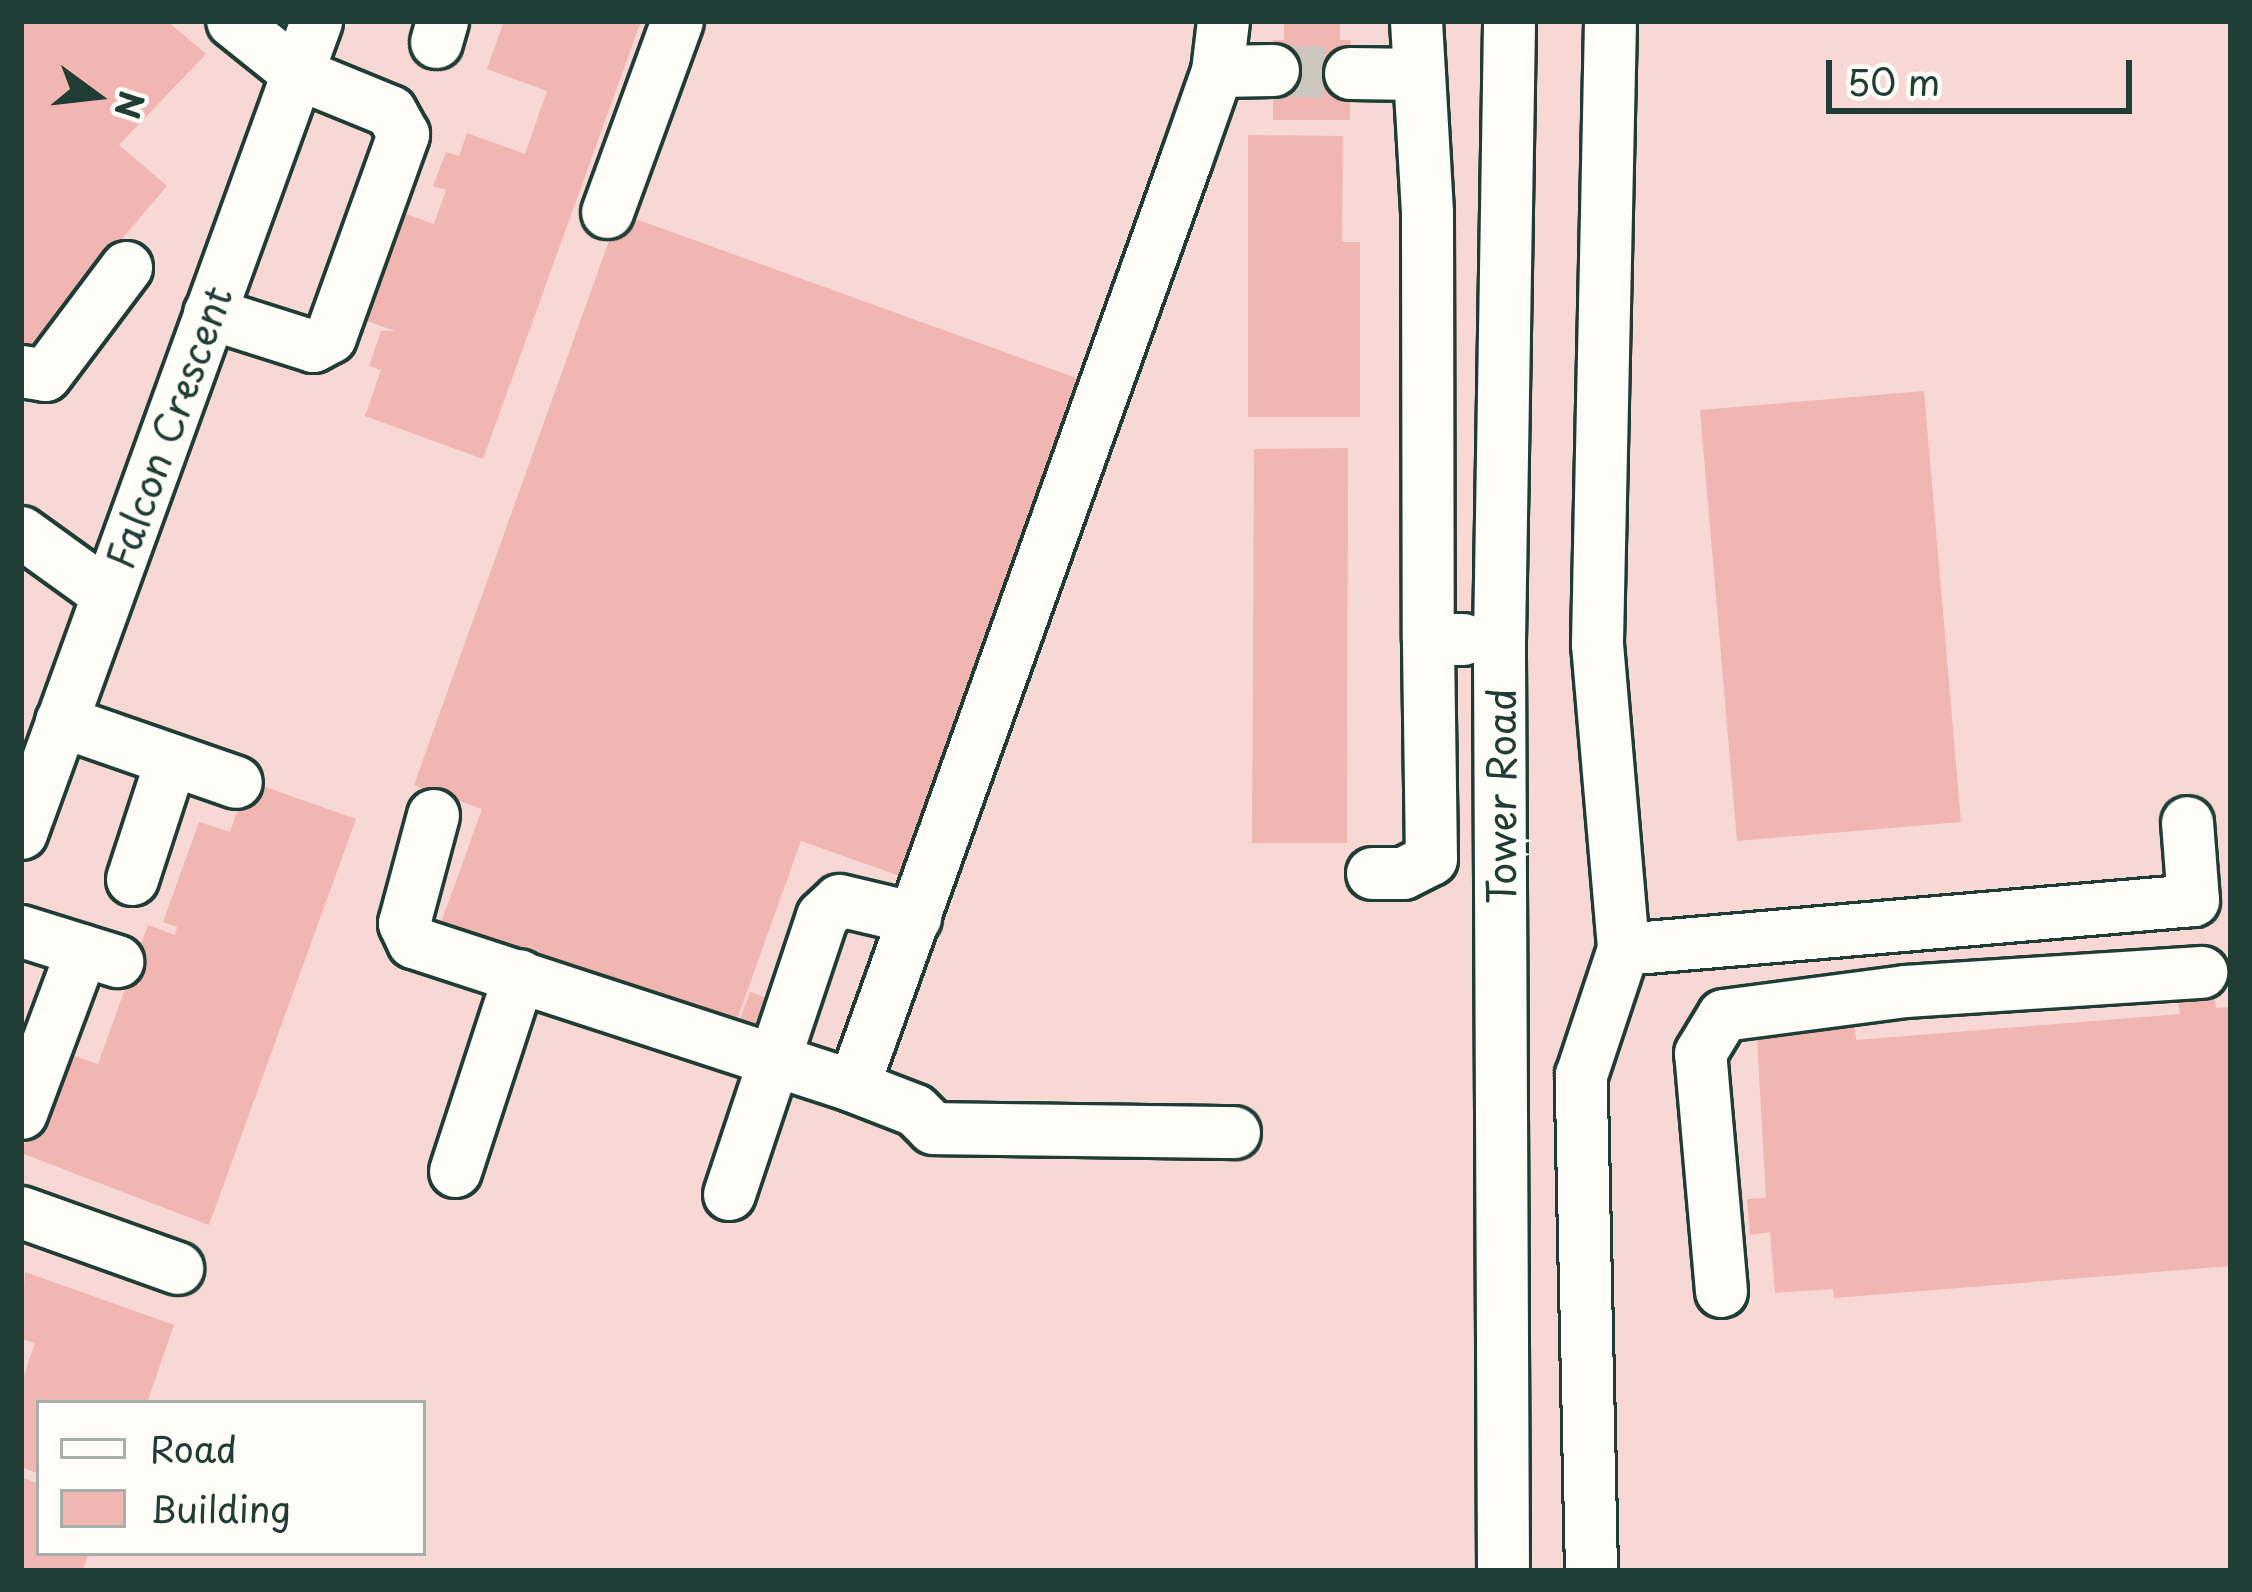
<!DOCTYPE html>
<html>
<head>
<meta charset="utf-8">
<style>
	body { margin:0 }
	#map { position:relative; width:2252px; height:1592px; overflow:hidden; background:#f9e7e2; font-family:"Playpen Sans",sans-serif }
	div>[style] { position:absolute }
	.built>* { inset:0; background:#f7d8d4 }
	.building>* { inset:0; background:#f1b5b2 }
	.minor-tunnel>* { height:51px; margin-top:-25.5px; transform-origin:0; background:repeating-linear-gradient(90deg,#cdc5bf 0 51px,transparent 0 77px) }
	.roads { filter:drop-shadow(3px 0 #1f3d34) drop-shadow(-3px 0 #1f3d34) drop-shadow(0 3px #1f3d34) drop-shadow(0 -3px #1f3d34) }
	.minor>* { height:51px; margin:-25.5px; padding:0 25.5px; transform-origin:25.5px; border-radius:25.5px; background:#fdfcf7 }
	span { translate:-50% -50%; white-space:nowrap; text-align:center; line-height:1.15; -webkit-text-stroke:12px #fdfcf7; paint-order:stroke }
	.street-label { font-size:39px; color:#1f3d34 }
	.frame { position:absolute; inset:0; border:24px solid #1f3d34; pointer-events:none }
	.legend { position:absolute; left:36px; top:1400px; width:390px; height:156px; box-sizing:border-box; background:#fdfcf7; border:3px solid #a4b0a9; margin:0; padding:15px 21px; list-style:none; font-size:36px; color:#1f3d34 }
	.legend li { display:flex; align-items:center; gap:24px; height:60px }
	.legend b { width:60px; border:3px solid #a4b0a9 }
	.north { position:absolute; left:36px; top:36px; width:120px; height:120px; -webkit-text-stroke:9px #fdfcf7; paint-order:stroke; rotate:105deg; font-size:33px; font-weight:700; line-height:48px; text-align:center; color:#1f3d34 }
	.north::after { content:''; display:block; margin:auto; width:42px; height:54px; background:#1f3d34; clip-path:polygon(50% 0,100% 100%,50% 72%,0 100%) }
	.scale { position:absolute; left:1826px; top:60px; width:306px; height:54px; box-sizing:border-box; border:6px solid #1f3d34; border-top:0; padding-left:15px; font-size:36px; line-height:42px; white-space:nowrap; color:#1f3d34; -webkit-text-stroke:9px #fdfcf7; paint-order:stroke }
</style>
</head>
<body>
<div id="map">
	<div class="built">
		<div style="clip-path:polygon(evenodd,21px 21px,2231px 21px,2231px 1571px,21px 1571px,21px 21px,39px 1403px,423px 1403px,423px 1553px,39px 1553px,39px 1403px)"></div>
	</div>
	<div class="building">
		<div style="clip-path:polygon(21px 21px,167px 21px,206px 54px,119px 145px,167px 186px,21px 357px)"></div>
		<div style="clip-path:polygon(504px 21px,641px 21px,483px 459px,365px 416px,381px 370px,369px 366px,381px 331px,395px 331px,367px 321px,406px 214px,434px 224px,446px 190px,433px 186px,446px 152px,459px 156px,467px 133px,525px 154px,547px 91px,487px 69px)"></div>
		<div style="clip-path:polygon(1284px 21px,1340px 21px,1340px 40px,1351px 40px,1350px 120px,1273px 120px,1273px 40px,1284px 40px)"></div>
		<div style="clip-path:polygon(1248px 135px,1343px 136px,1342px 242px,1360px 242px,1360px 417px,1248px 417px)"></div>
		<div style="clip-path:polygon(619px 213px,1082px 380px,903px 877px,801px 841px,734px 1028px,441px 923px,482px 809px,414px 785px)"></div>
		<div style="clip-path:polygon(1924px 391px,1961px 822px,1737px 841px,1700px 410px)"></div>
		<div style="clip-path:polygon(1348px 448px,1347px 843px,1252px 843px,1254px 449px)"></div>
		<div style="clip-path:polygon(248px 781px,356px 819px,209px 1225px,21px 1153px,58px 1050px,98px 1064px,148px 925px,175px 935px,177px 927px,163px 922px,199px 822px,230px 832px)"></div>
		<div style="clip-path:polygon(750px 992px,770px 999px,757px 1034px,737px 1027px)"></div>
		<div style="clip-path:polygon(2214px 997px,2216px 1008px,2231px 1007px,2231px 1266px,1834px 1298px,1833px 1289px,1775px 1293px,1770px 1232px,1750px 1235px,1747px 1199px,1766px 1198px,1756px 1021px,1853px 1016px,1856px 1040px,2180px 1014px,2178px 1000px)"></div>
		<div style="clip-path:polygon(25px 1272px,174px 1325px,147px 1403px,39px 1403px,39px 1474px,21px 1467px,21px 1384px,35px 1343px,21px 1339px)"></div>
		<div style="clip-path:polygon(21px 1477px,39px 1484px,39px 1553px,89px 1553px,82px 1571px,21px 1571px)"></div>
	</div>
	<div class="minor-tunnel">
		<div style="left:1273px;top:70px;width:77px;rotate:2.2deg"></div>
	</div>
	<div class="roads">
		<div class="minor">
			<div style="left:1416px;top:21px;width:193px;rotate:86.7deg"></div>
			<div style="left:1427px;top:214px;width:425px;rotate:89.9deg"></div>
			<div style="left:1610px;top:21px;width:623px;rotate:91.2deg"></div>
			<div style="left:1597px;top:644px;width:306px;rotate:85.1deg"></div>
			<div style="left:1623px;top:949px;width:572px;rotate:-4.91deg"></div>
			<div style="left:2193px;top:900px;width:78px;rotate:-94.4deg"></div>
			<div style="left:436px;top:42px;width:22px;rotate:-74deg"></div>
			<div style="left:1217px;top:71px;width:56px;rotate:-1deg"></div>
			<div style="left:1350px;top:73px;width:69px;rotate:0.8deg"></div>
			<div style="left:607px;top:212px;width:203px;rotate:-69.9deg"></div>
			<div style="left:209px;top:313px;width:109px;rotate:17.6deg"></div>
			<div style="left:313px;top:346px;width:19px;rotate:-28deg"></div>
			<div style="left:330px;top:337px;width:216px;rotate:-70.2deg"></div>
			<div style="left:403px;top:134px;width:26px;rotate:-119deg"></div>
			<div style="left:390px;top:111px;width:100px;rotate:-157.8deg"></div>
			<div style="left:297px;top:73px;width:83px;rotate:-141.3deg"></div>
			<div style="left:21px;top:371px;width:24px;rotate:9deg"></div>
			<div style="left:45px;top:375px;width:135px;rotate:-53.1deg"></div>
			<div style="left:21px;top:532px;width:106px;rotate:35.8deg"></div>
			<div style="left:61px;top:721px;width:185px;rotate:19.2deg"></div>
			<div style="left:433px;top:815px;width:112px;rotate:105deg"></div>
			<div style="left:404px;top:923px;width:21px;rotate:65deg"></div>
			<div style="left:413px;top:942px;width:463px;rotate:18.1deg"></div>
			<div style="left:853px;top:1086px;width:66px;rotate:21.2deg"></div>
			<div style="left:915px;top:1110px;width:25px;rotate:45deg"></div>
			<div style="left:933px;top:1128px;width:301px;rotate:0.8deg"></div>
			<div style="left:21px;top:833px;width:864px;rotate:-70.03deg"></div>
			<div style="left:1372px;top:873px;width:31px"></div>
			<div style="left:1403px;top:873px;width:31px;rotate:-27deg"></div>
			<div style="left:1431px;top:859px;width:220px;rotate:-90.8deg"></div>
			<div style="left:1428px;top:639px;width:35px"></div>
			<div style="left:132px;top:879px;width:125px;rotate:-71.9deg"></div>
			<div style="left:21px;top:931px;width:101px;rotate:17.4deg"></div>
			<div style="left:853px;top:1086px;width:985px;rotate:-70.24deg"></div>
			<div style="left:1186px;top:159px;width:93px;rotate:-70.6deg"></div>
			<div style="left:1217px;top:71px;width:50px;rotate:-83.2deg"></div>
			<div style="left:21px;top:1113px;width:174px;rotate:-69.5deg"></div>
			<div style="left:455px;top:1171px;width:206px;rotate:-71.9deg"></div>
			<div style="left:729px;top:1194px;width:293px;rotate:-71.5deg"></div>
			<div style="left:822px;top:916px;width:23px;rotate:-43deg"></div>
			<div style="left:839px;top:900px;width:78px;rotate:13.3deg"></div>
			<div style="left:21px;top:1212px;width:166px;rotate:19.7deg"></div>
			<div style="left:1721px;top:1291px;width:239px;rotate:-95deg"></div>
			<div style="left:1700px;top:1053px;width:44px;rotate:-58.8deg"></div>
			<div style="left:1723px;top:1015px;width:184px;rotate:-7.5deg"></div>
			<div style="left:1905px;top:991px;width:297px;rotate:-3.7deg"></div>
			<div style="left:1503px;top:1571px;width:931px;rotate:-90.25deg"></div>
			<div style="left:1499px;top:640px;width:619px;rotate:-89.07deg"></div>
			<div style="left:1591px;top:1571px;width:496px;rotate:-91.2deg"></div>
			<div style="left:1581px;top:1075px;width:133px;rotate:-71.6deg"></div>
		</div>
	</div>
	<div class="street-label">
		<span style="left:168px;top:427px;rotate:-70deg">Falcon Crescent</span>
		<span style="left:1500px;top:796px;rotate:-90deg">Tower Road</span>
	</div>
	<div class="frame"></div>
	<ul class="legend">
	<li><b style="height:15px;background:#fdfcf7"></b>Road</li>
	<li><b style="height:33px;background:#f1b5b2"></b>Building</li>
	</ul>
	<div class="north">N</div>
	<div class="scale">50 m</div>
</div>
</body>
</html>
